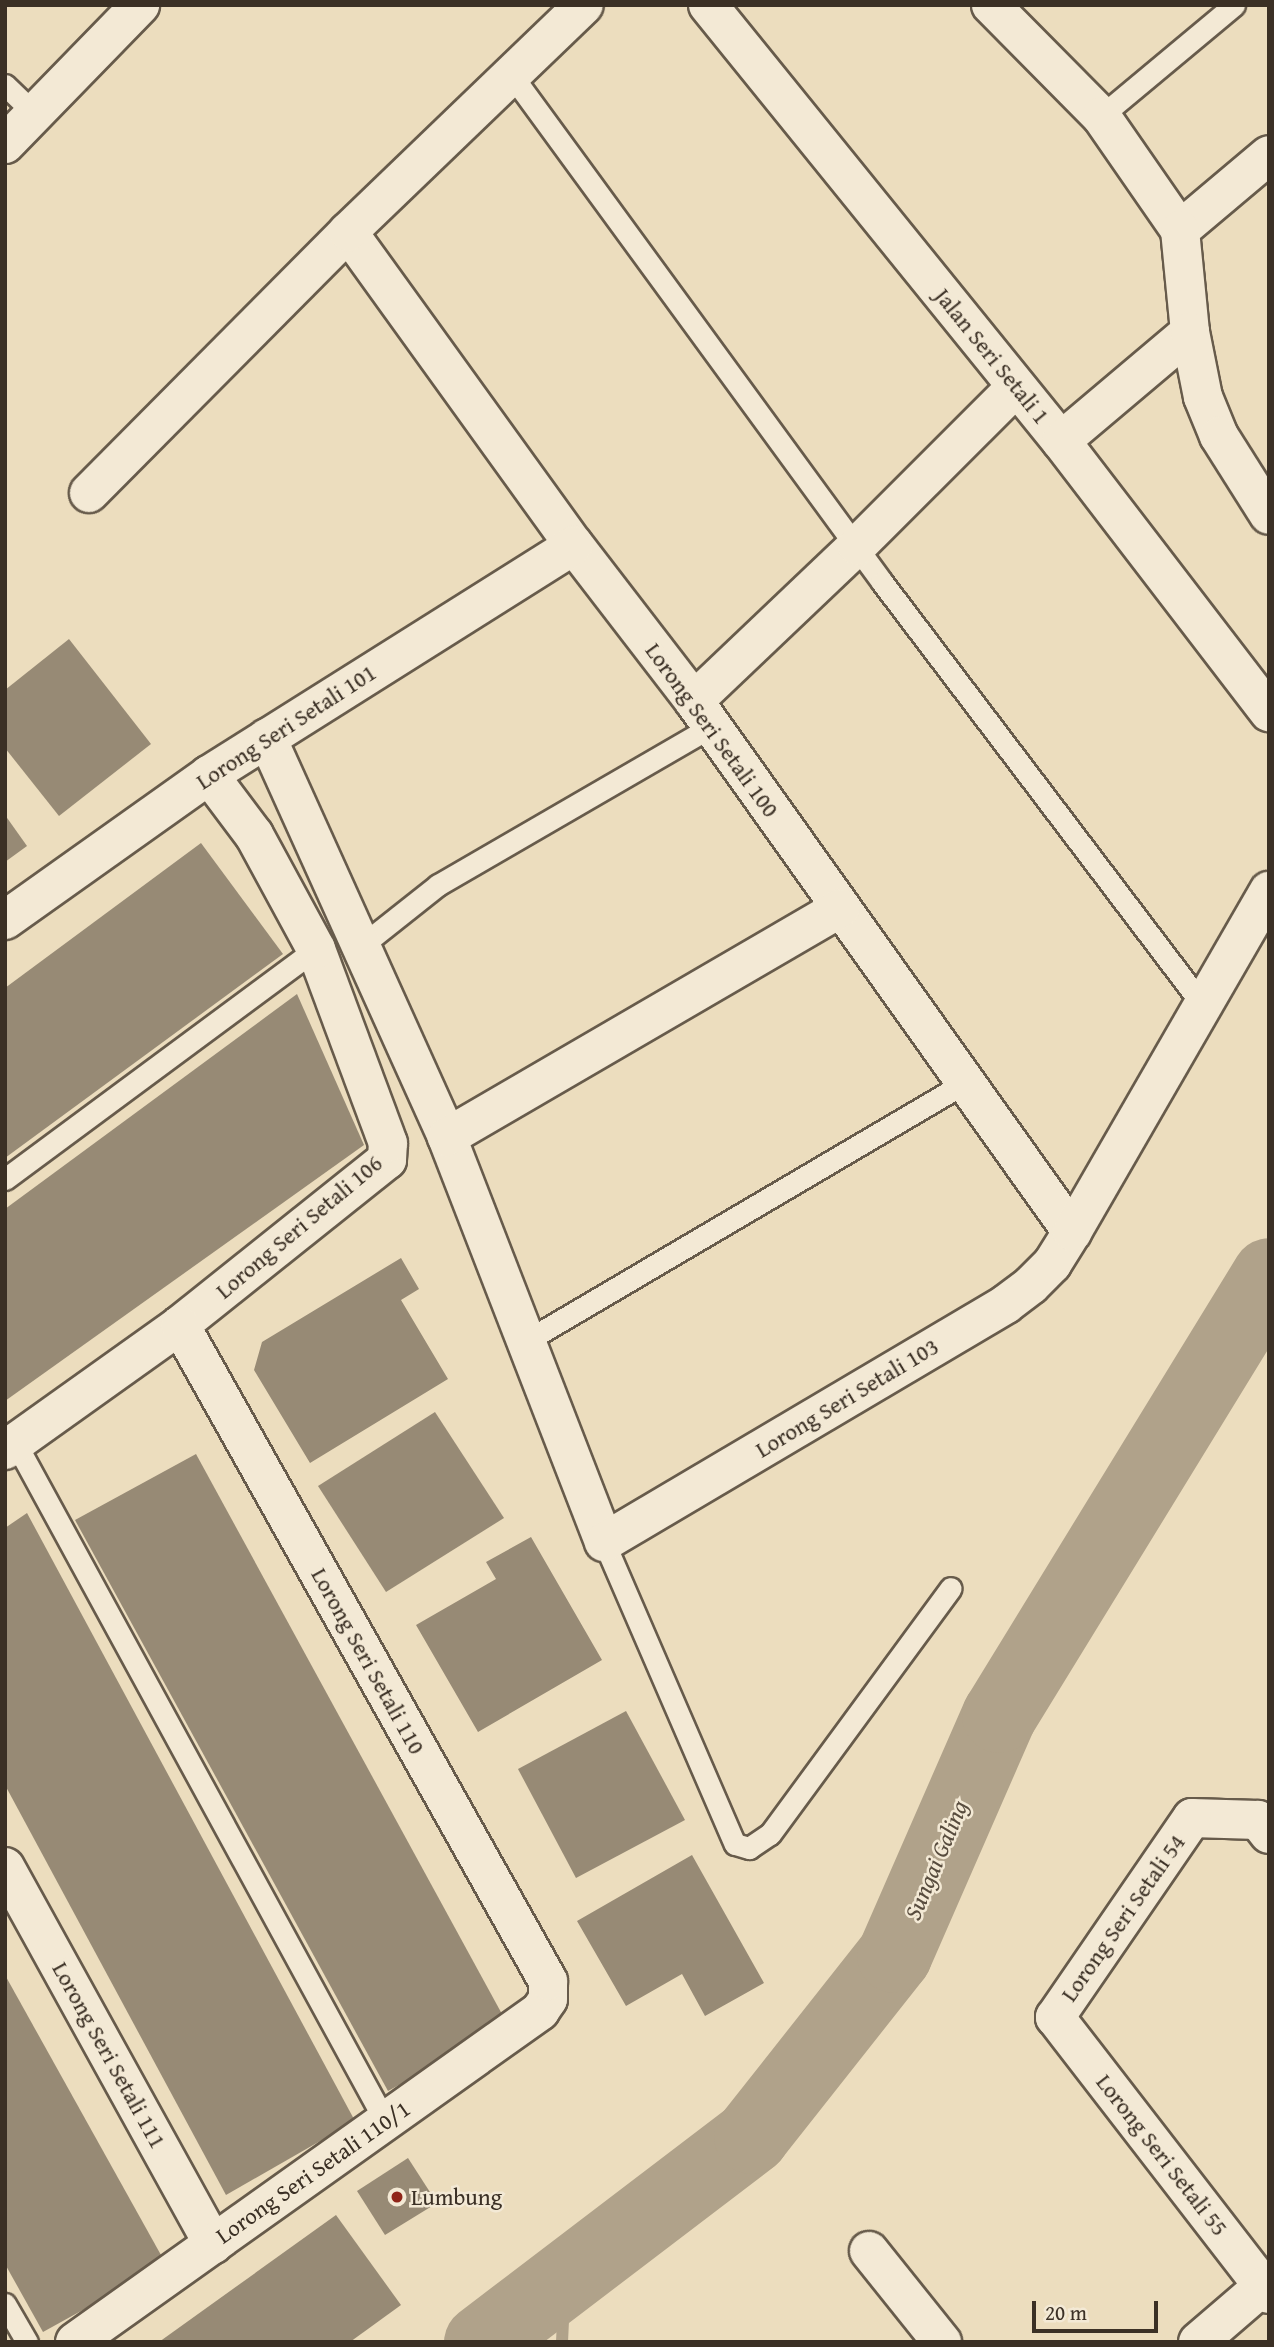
<!DOCTYPE html>
<html>
<head>
<meta charset="utf-8">
<style>
	body { margin:0 }
	#map { position:relative; width:1274px; height:2347px; overflow:hidden; background:#ecddbe; font-family:"Gentium Book Plus",serif }
	div>[style] { position:absolute }
	.stream>* { height:12px; margin:-6px; padding:0 6px; transform-origin:6px; border-radius:6px; background:#b0a28a }
	.river>* { height:75px; margin:-37.5px; padding:0 37.5px; transform-origin:37.5px; border-radius:37.5px; background:#b0a28a }
	.building>* { inset:0; background:#978a75 }
	.roads { filter:drop-shadow(2px 0 #675b4b) drop-shadow(-2px 0 #675b4b) drop-shadow(0 2px #675b4b) drop-shadow(0 -2px #675b4b) }
	.service>* { height:21px; margin:-10.5px; padding:0 10.5px; transform-origin:10.5px; border-radius:10.5px; background:#f3e9d5 }
	.minor>* { height:38px; margin:-19px; padding:0 19px; transform-origin:19px; border-radius:19px; background:#f3e9d5 }
	.tertiary>* { height:38px; margin:-19px; padding:0 19px; transform-origin:19px; border-radius:19px; background:#f3e9d5 }
	.dots>* { width:19px; height:19px; translate:-50% -50%; box-sizing:border-box; border:4px solid #f3e9d5; border-radius:50% }
	span { translate:-50% -50%; white-space:nowrap; text-align:center; line-height:1.15; -webkit-text-stroke:5px #f3e9d5; paint-order:stroke }
	.street-label { font-size:23px; color:#3b3025 }
	.poi-label { font-size:23px; color:#3b3025 }
	.left { translate:0 -50%; text-align:left }
	.water-label { font-size:24px; color:#584c3e; font-style:italic }
	.frame { position:absolute; inset:0; border:7px solid #3b3025; pointer-events:none }
	.scale { position:absolute; left:1032px; top:2301px; width:126px; height:32px; box-sizing:border-box; border:4px solid #3b3025; border-top:0; padding-left:9px; font-size:21px; line-height:24px; white-space:nowrap; color:#3b3025; -webkit-text-stroke:5px #f3e9d5; paint-order:stroke }
</style>
</head>
<body>
<div id="map">
	<div class="stream">
		<div style="left:562px;top:2342px;width:64px;rotate:-87.3deg"></div>
	</div>
	<div class="river">
		<div style="left:481px;top:2342px;width:340px;rotate:-37.3deg"></div>
		<div style="left:751px;top:2136px;width:231px;rotate:-51.7deg"></div>
		<div style="left:894px;top:1955px;width:262px;rotate:-66.4deg"></div>
		<div style="left:999px;top:1715px;width:516px;rotate:-58.47deg"></div>
	</div>
	<div class="building">
		<div style="clip-path:polygon(69px 639px,151px 744px,59px 816px,5px 748px,5px 690px)"></div>
		<div style="clip-path:polygon(5px 815px,27px 846px,5px 862px)"></div>
		<div style="clip-path:polygon(201px 843px,283px 954px,5px 1158px,5px 988px)"></div>
		<div style="clip-path:polygon(297px 994px,364px 1145px,5px 1401px,5px 1209px)"></div>
		<div style="clip-path:polygon(401px 1258px,419px 1289px,401px 1300px,448px 1379px,310px 1463px,254px 1370px,262px 1342px)"></div>
		<div style="clip-path:polygon(435px 1412px,504px 1518px,386px 1592px,318px 1486px)"></div>
		<div style="clip-path:polygon(196px 1454px,508px 2025px,388px 2091px,75px 1520px)"></div>
		<div style="clip-path:polygon(27px 1513px,355px 2121px,226px 2195px,5px 1785px,5px 1528px)"></div>
		<div style="clip-path:polygon(531px 1537px,602px 1660px,478px 1732px,416px 1625px,496px 1579px,486px 1562px)"></div>
		<div style="clip-path:polygon(626px 1711px,685px 1820px,576px 1878px,518px 1769px)"></div>
		<div style="clip-path:polygon(692px 1855px,764px 1983px,705px 2016px,682px 1974px,626px 2006px,577px 1921px)"></div>
		<div style="clip-path:polygon(5px 1975px,166px 2264px,43px 2332px,5px 2264px)"></div>
		<div style="clip-path:polygon(408px 2158px,437px 2203px,385px 2235px,357px 2191px)"></div>
		<div style="clip-path:polygon(336px 2215px,401px 2305px,350px 2342px,159px 2342px)"></div>
	</div>
	<div class="roads">
		<div class="service">
			<div style="left:513px;top:77px;width:625px;rotate:53.84deg"></div>
			<div style="left:882px;top:582px;width:530px;rotate:52.83deg"></div>
			<div style="left:5px;top:85px;width:40px;rotate:44deg"></div>
			<div style="left:1101px;top:116px;width:173px;rotate:-39.8deg"></div>
			<div style="left:361px;top:946px;width:98px;rotate:-38.4deg"></div>
			<div style="left:438px;top:885px;width:315px;rotate:-30.1deg"></div>
			<div style="left:5px;top:1179px;width:387px;rotate:-36.5deg"></div>
			<div style="left:526px;top:1341px;width:511px;rotate:-30.48deg"></div>
			<div style="left:15px;top:1442px;width:773px;rotate:61.41deg"></div>
			<div style="left:604px;top:1542px;width:329px;rotate:66.6deg"></div>
			<div style="left:735px;top:1844px;width:15px;rotate:16deg"></div>
			<div style="left:749px;top:1848px;width:25px;rotate:-34deg"></div>
			<div style="left:770px;top:1834px;width:305px;rotate:-53.7deg"></div>
			<div style="left:5px;top:2304px;width:44px;rotate:59.9deg"></div>
		</div>
		<div class="minor">
			<div style="left:708px;top:5px;width:561px;rotate:51.01deg"></div>
			<div style="left:1061px;top:441px;width:342px;rotate:52.5deg"></div>
			<div style="left:5px;top:144px;width:194px;rotate:-45.8deg"></div>
			<div style="left:1180px;top:230px;width:116px;rotate:-40.1deg"></div>
			<div style="left:348px;top:232px;width:386px;rotate:54.2deg"></div>
			<div style="left:574px;top:545px;width:197px;rotate:52.4deg"></div>
			<div style="left:694px;top:701px;width:652px;rotate:54.55deg"></div>
			<div style="left:1061px;top:441px;width:169px;rotate:-40.2deg"></div>
			<div style="left:89px;top:493px;width:368px;rotate:-45.2deg"></div>
			<div style="left:348px;top:232px;width:327px;rotate:-43.9deg"></div>
			<div style="left:694px;top:701px;width:225px;rotate:-43.6deg"></div>
			<div style="left:857px;top:546px;width:225px;rotate:-45deg"></div>
			<div style="left:267px;top:738px;width:438px;rotate:65.7deg"></div>
			<div style="left:447px;top:1137px;width:434px;rotate:68.8deg"></div>
			<div style="left:604px;top:1542px;width:467px;rotate:-30.6deg"></div>
			<div style="left:1006px;top:1304px;width:31px;rotate:-37deg"></div>
			<div style="left:1031px;top:1285px;width:30px;rotate:-45deg"></div>
			<div style="left:1052px;top:1264px;width:38px;rotate:-58deg"></div>
			<div style="left:1072px;top:1232px;width:394px;rotate:-60deg"></div>
			<div style="left:5px;top:920px;width:250px;rotate:-35.4deg"></div>
			<div style="left:209px;top:775px;width:431px;rotate:-32.2deg"></div>
			<div style="left:447px;top:1137px;width:455px;rotate:-30.2deg"></div>
			<div style="left:5px;top:1450px;width:215px;rotate:-35.5deg"></div>
			<div style="left:180px;top:1325px;width:265px;rotate:-38.6deg"></div>
			<div style="left:387px;top:1160px;width:17px;rotate:-87deg"></div>
			<div style="left:388px;top:1143px;width:207px;rotate:-110.4deg"></div>
			<div style="left:316px;top:949px;width:130px;rotate:-118.5deg"></div>
			<div style="left:254px;top:835px;width:75px;rotate:-126.9deg"></div>
			<div style="left:1269px;top:1834px;width:18px;rotate:-128deg"></div>
			<div style="left:1258px;top:1820px;width:66px;rotate:-178.3deg"></div>
			<div style="left:1192px;top:1818px;width:242px;rotate:124.5deg"></div>
			<div style="left:1055px;top:2017px;width:350px;rotate:52.3deg"></div>
			<div style="left:5px;top:1867px;width:431px;rotate:61.1deg"></div>
			<div style="left:869px;top:2251px;width:117px;rotate:51.3deg"></div>
			<div style="left:75px;top:2342px;width:571px;rotate:-35.44deg"></div>
			<div style="left:540px;top:2011px;width:14px;rotate:-56deg"></div>
			<div style="left:548px;top:1999px;width:18px;rotate:-90deg"></div>
			<div style="left:548px;top:1981px;width:752px;rotate:-119.29deg"></div>
			<div style="left:1198px;top:2342px;width:86px;rotate:-40.7deg"></div>
		</div>
		<div class="tertiary">
			<div style="left:991px;top:5px;width:156px;rotate:45.3deg"></div>
			<div style="left:1101px;top:116px;width:139px;rotate:55.3deg"></div>
			<div style="left:1180px;top:230px;width:102px;rotate:84.4deg"></div>
			<div style="left:1190px;top:332px;width:66px;rotate:78.7deg"></div>
			<div style="left:1203px;top:397px;width:42px;rotate:67.7deg"></div>
			<div style="left:1219px;top:436px;width:93px;rotate:57.7deg"></div>
		</div>
	</div>
	<div class="dots">
		<div style="left:397px;top:2197px;background:#8f2418"></div>
	</div>
	<div class="street-label">
		<span style="left:992px;top:356px;rotate:51deg">Jalan Seri Setali 1</span>
		<span style="left:286px;top:727px;rotate:-33deg">Lorong Seri Setali 101</span>
		<span style="left:712px;top:730px;rotate:54deg">Lorong Seri Setali 100</span>
		<span style="left:299px;top:1227px;rotate:-40deg">Lorong Seri Setali 106</span>
		<span style="left:847px;top:1398px;rotate:-31deg">Lorong Seri Setali 103</span>
		<span style="left:368px;top:1661px;rotate:61deg">Lorong Seri Setali 110</span>
		<span style="left:1123px;top:1918px;rotate:-55deg">Lorong Seri Setali 54</span>
		<span style="left:109px;top:2055px;rotate:61deg">Lorong Seri Setali 111</span>
		<span style="left:1162px;top:2155px;rotate:52deg">Lorong Seri Setali 55</span>
		<span style="left:313px;top:2172px;rotate:-35deg">Lorong Seri Setali 110/1</span>
	</div>
	<div class="poi-label">
		<span class="left" style="left:411px;top:2197px">Lumbung</span>
	</div>
	<div class="water-label">
		<span style="left:936px;top:1860px;rotate:-67deg">Sungai Galing</span>
	</div>
	<div class="frame"></div>
	<div class="scale">20 m</div>
</div>
</body>
</html>
